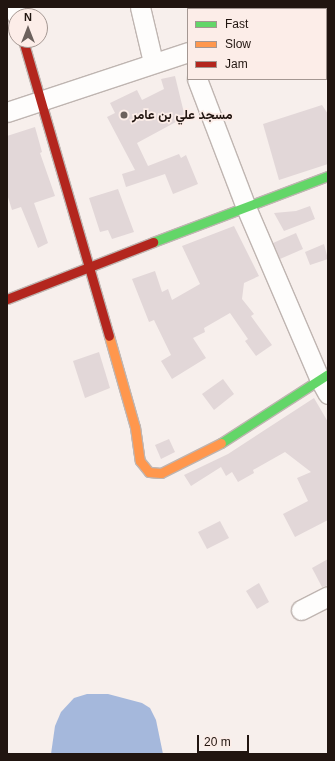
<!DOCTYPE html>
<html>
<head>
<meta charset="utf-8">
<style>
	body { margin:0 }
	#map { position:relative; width:335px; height:761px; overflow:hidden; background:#f7efec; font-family:Arial,Vazirmatn,sans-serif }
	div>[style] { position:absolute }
	.water>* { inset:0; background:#a5b8dc }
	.building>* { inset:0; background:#e2d7d8 }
	.roads { filter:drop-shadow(1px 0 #bfb5b1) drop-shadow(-1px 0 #bfb5b1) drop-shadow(0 1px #bfb5b1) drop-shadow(0 -1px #bfb5b1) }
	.street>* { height:19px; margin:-9.5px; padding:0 9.5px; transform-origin:9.5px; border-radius:9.5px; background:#fefdfc }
	.fast>* { height:9px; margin:-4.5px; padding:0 4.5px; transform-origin:4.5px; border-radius:4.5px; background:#63d668 }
	.slow>* { height:9px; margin:-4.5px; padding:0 4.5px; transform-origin:4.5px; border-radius:4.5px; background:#ff974d }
	.jam>* { height:9px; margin:-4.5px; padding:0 4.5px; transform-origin:4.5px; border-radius:4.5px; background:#b3261e }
	.dots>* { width:11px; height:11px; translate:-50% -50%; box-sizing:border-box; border:2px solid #fcede8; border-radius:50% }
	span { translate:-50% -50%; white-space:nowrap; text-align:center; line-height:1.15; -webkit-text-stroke:3.5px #fcede8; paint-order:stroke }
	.poi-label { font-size:13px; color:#211510; font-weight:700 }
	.left { translate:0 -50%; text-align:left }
	.frame { position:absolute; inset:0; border:8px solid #211510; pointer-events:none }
	.legend { position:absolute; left:187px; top:8px; width:140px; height:72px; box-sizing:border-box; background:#fcede8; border:1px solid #a49792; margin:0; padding:5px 7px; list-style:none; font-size:12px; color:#211510 }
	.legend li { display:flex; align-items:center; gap:8px; height:20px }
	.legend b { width:20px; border:1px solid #a49792 }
	.north { position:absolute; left:8px; top:8px; width:40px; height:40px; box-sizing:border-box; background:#fcede8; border:1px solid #a49792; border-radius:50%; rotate:0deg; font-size:11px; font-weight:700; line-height:16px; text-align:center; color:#211510 }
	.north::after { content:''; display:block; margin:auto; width:14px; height:18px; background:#6c615d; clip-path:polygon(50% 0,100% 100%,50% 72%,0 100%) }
	.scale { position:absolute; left:197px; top:735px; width:52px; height:18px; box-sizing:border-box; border:2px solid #211510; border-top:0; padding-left:5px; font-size:12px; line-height:14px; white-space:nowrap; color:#211510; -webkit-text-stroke:3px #fcede8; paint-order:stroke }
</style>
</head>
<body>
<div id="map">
	<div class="water">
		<div style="clip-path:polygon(87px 694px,108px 694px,142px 703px,150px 708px,156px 720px,163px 754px,51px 754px,55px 726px,61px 712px,74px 698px)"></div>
	</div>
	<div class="building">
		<div style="clip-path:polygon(175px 76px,185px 117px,137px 143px,148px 166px,179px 154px,181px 158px,186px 155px,198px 184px,173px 194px,165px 174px,126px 187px,122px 174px,135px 170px,107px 117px,115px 113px,110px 103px,137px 90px,142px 100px,164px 89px,161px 79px)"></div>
		<div style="clip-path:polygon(322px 105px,328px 114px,328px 164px,279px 180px,263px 124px)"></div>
		<div style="clip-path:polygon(35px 127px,42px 152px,40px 153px,55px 196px,34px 203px,48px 243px,38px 248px,21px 207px,12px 210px,7px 194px,7px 136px)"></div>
		<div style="clip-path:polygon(118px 189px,134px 232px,112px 239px,108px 230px,100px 232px,89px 198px)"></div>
		<div style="clip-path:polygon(310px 206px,315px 219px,284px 231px,274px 213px,296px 211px)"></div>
		<div style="clip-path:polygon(234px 226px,259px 276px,244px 283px,242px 299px,254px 314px,251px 316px,272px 345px,256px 356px,245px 341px,248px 339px,230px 313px,204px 328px,205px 332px,193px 338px,206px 358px,172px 379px,161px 361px,171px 355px,154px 320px,149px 322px,132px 279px,155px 271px,162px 292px,168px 289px,172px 300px,200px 284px,182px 246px)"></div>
		<div style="clip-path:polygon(296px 233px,303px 249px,280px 259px,273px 243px)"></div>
		<div style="clip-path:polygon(324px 244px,328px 259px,310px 265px,305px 252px)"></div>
		<div style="clip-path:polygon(99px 352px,110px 388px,85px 398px,73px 361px)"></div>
		<div style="clip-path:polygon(223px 379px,234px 394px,214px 410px,202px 394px)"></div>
		<div style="clip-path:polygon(314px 398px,328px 422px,328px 520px,295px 537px,283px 514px,308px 501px,297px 478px,311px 472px,285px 452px,253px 470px,254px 473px,238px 482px,232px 472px,226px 476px,221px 467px,191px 486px,184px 475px,228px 454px)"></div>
		<div style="clip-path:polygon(169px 439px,175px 452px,161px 459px,155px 445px)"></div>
		<div style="clip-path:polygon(220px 521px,229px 538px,207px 549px,198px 532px)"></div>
		<div style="clip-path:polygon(328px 559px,328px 585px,322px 587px,312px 568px)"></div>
		<div style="clip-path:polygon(259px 583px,269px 602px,257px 609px,246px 591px)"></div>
	</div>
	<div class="roads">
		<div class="street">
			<div style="left:14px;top:7px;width:9px;rotate:72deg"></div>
			<div style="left:140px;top:7px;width:57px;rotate:76.7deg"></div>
			<div style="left:326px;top:11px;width:2px;rotate:-27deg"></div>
			<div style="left:197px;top:79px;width:135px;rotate:69.1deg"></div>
			<div style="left:245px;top:205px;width:188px;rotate:66.8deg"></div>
			<div style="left:319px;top:378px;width:18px;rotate:61deg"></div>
			<div style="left:7px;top:112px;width:191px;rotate:-18.3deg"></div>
			<div style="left:301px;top:610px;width:30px;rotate:-27deg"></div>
		</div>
		<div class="fast">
			<div style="left:153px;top:242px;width:187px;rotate:-20.7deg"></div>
			<div style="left:221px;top:443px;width:127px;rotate:-32.8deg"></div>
		</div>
		<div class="slow">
			<div style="left:109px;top:336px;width:95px;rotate:74.1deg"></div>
			<div style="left:135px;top:427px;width:34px;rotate:82deg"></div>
			<div style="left:140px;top:461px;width:14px;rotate:51deg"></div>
			<div style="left:149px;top:472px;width:12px;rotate:5deg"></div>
			<div style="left:161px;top:473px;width:67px;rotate:-26.6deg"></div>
		</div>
		<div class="jam">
			<div style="left:23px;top:40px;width:308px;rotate:73.8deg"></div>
			<div style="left:7px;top:299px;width:157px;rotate:-21.3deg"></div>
		</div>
	</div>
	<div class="dots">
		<div style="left:124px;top:115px;background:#6c615d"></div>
	</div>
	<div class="poi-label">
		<span class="left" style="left:132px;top:115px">مسجد علي بن عامر</span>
	</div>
	<div class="frame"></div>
	<ul class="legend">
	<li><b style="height:5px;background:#63d668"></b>Fast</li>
	<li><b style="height:5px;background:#ff974d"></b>Slow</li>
	<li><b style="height:5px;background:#b3261e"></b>Jam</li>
	</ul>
	<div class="north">N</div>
	<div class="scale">20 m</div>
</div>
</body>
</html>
